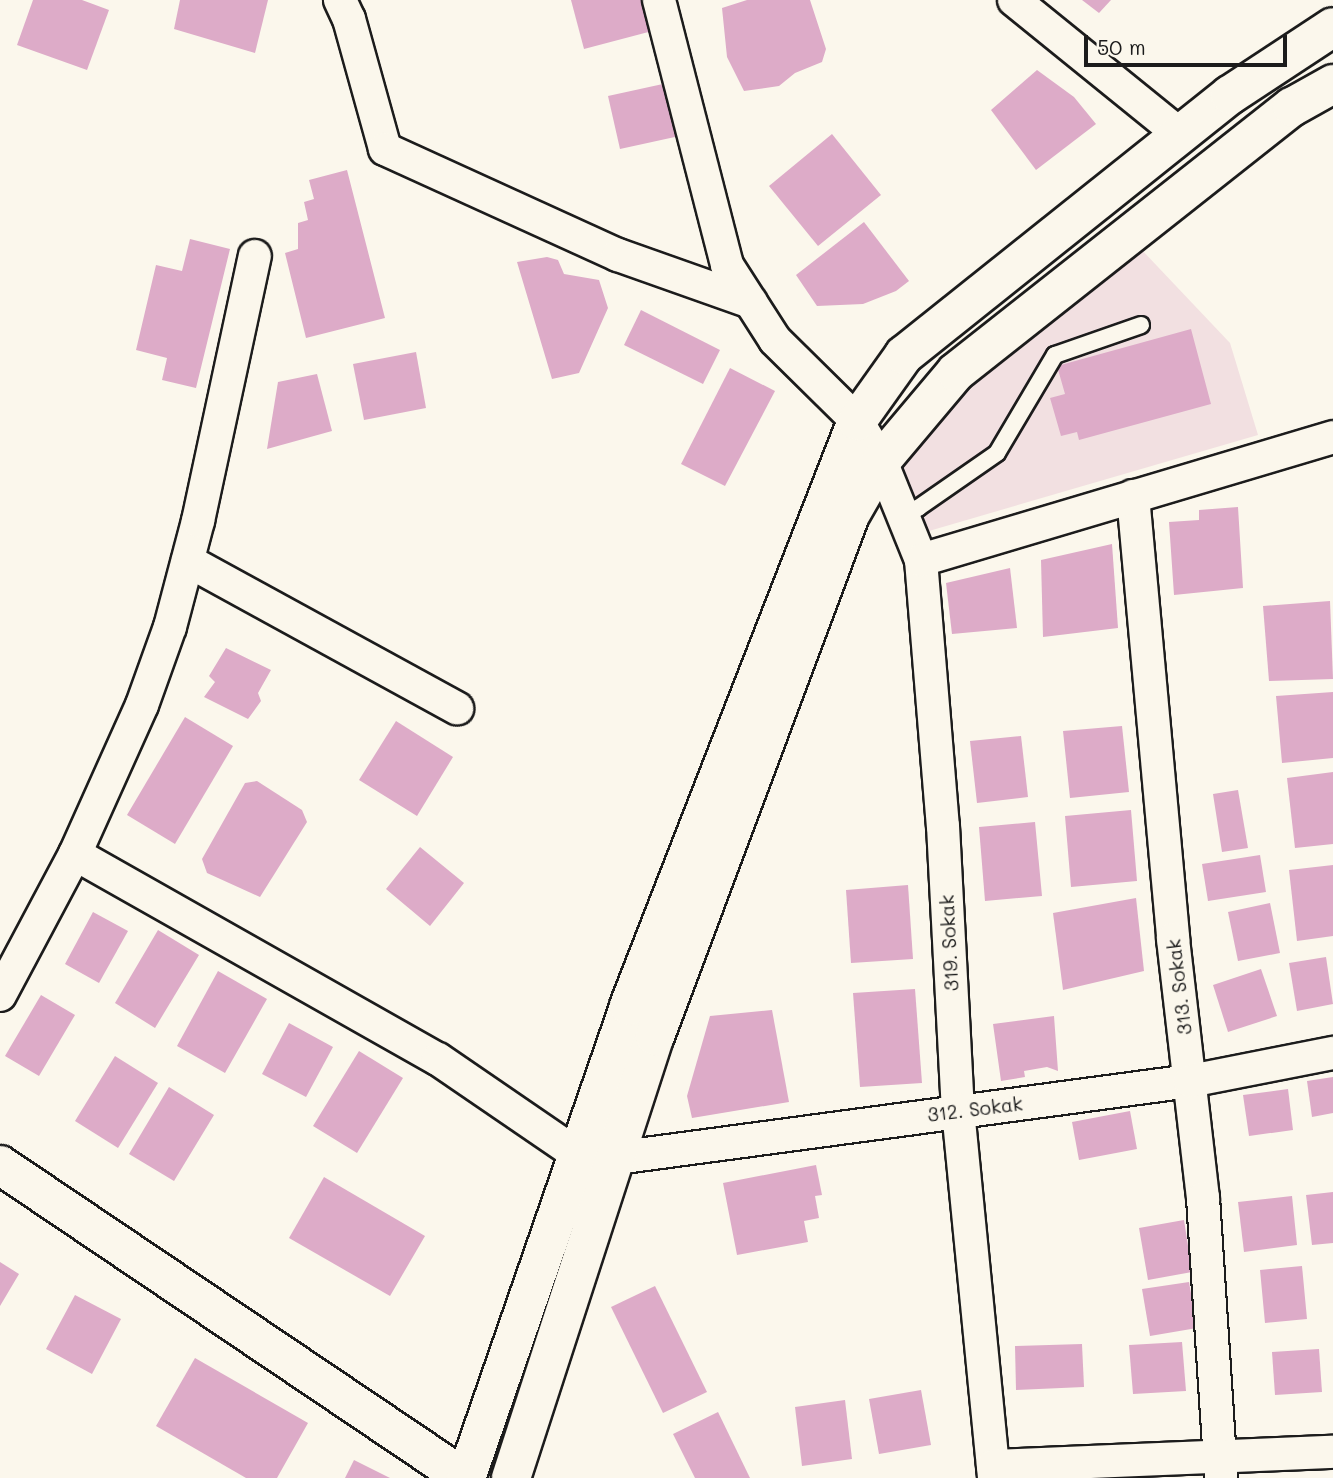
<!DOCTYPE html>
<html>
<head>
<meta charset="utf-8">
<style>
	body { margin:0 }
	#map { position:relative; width:1333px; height:1478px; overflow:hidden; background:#fbf7ec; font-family:Mali,sans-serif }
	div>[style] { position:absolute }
	.built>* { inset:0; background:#f2e0e1 }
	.building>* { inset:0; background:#ddabc8 }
	.roads { filter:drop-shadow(2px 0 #1c1c1c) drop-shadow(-2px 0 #1c1c1c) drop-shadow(0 2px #1c1c1c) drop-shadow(0 -2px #1c1c1c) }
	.lane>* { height:16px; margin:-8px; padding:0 8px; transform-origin:8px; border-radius:8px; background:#fbf7ec }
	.street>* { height:32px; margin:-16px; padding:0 16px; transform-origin:16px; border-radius:16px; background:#fbf7ec }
	.secondary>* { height:38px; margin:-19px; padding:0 19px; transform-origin:19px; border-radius:19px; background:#fbf7ec }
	span { translate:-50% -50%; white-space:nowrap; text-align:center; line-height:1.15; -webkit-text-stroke:7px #fbf7ec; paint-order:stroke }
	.street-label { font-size:19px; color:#1c1c1c }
	.scale { position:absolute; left:1084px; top:35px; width:203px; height:32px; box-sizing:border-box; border:4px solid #1c1c1c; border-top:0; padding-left:9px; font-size:21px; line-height:24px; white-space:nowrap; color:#1c1c1c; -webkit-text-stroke:5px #fbf7ec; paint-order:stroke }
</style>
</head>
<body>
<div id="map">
	<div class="built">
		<div style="clip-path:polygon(1140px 248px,1230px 343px,1258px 435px,929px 531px,901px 470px,951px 404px,1028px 335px)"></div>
	</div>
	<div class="building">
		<div style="clip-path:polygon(33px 0,82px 0,109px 10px,87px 70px,17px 45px)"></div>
		<div style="clip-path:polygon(180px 0,268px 0,255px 53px,174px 29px)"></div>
		<div style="clip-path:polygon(571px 0,648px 0,656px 30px,584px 49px)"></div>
		<div style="clip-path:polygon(747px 0,810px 0,826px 49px,822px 62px,795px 73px,779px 86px,744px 91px,727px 57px,722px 8px)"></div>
		<div style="clip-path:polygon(1082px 0,1111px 0,1099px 13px)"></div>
		<div style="clip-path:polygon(1037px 70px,1074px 97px,1096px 124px,1036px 170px,991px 110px)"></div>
		<div style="clip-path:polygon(672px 82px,684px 135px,620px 149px,608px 96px)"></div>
		<div style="clip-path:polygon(832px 134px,881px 195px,818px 246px,769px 186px)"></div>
		<div style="clip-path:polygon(347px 170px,385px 318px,306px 338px,285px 253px,298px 249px,298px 223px,308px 220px,304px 202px,314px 199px,309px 180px)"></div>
		<div style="clip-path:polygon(864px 222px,909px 281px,896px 291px,863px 304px,817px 306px,796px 275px)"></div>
		<div style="clip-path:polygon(190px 239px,230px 249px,196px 388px,162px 380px,167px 358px,136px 350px,156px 265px,182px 271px)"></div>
		<div style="clip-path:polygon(547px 257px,558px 260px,564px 274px,599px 280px,608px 308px,579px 373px,552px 379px,517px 262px)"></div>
		<div style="clip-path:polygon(641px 310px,720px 350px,703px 384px,624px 345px)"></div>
		<div style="clip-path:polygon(1191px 329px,1211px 404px,1079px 440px,1077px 432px,1061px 436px,1050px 398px,1065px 394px,1057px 366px)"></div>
		<div style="clip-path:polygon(416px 352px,426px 408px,364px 420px,353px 364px)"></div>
		<div style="clip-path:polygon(730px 368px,775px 391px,725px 486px,681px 464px)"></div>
		<div style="clip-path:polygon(317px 374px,332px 431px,267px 449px,278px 382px)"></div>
		<div style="clip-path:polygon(1238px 507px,1243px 588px,1174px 595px,1169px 522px,1199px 520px,1199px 510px)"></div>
		<div style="clip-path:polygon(1112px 544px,1118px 628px,1043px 637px,1041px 560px)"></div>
		<div style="clip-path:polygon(1010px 568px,1017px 628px,952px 634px,946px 583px)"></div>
		<div style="clip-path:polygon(1330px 601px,1333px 679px,1269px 681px,1263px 606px)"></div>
		<div style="clip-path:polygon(226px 648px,271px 670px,258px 693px,261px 701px,248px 719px,204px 697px,215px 682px,209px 676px)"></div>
		<div style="clip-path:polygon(1333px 692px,1333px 758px,1282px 763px,1276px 696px)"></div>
		<div style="clip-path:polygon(185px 717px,233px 746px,175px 844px,127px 815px)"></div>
		<div style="clip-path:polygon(396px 721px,453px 757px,417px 816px,359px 780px)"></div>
		<div style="clip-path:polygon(1122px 726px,1129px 792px,1070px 798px,1063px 731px)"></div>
		<div style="clip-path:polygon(1021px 736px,1028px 797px,977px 803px,970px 741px)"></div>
		<div style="clip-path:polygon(1333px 772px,1333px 844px,1295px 848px,1287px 778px)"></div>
		<div style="clip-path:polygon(257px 781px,302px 810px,307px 822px,260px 897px,207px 873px,202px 859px,245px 783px)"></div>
		<div style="clip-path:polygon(1238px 790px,1248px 848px,1222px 852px,1213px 794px)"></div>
		<div style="clip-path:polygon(1131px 810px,1137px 881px,1071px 887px,1065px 816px)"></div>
		<div style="clip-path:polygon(1035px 822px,1042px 896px,985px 901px,979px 827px)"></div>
		<div style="clip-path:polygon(420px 847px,464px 883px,430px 926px,386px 889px)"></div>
		<div style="clip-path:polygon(1260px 855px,1266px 892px,1208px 901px,1202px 864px)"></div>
		<div style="clip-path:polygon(1333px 865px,1333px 936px,1297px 941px,1289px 870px)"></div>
		<div style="clip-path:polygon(908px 885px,913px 959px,851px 963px,846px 890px)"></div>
		<div style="clip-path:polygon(1136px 898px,1144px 971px,1063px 990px,1053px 913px)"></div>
		<div style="clip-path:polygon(1270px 903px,1280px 953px,1238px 961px,1228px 912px)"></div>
		<div style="clip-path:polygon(93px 912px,128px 931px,99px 983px,65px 964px)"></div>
		<div style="clip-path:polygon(158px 930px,199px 955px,155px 1028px,115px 1003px)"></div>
		<div style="clip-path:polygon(1326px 957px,1333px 1004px,1297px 1011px,1289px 963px)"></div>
		<div style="clip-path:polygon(1261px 969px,1277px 1016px,1228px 1032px,1213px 985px)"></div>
		<div style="clip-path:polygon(218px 971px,267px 999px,225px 1073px,177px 1046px)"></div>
		<div style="clip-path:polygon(915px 989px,922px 1083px,860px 1087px,853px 993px)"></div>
		<div style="clip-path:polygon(41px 995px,75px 1015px,39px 1076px,5px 1056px)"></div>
		<div style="clip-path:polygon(772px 1010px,789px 1102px,692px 1118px,687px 1096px,710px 1016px)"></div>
		<div style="clip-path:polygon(1054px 1016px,1058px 1071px,1047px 1067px,1024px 1071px,1025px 1077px,1001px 1081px,993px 1024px)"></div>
		<div style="clip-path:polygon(289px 1023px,333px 1047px,306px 1097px,262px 1074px)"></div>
		<div style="clip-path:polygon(359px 1051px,403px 1078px,357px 1153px,313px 1126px)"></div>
		<div style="clip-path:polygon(115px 1056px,158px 1083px,118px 1148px,75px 1121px)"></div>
		<div style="clip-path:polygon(1333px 1077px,1333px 1113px,1312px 1117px,1307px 1081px)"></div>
		<div style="clip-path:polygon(169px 1087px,214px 1115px,174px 1181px,129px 1154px)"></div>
		<div style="clip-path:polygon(1288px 1089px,1293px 1130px,1249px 1136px,1243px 1095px)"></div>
		<div style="clip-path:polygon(1130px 1111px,1137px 1149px,1079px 1160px,1072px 1122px)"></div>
		<div style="clip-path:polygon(816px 1165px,822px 1195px,815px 1196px,819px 1218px,804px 1221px,808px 1242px,737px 1255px,723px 1183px)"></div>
		<div style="clip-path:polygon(324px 1177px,425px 1236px,390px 1296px,289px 1238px)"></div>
		<div style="clip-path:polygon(1333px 1192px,1333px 1243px,1312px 1245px,1306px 1195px)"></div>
		<div style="clip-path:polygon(1292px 1196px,1297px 1245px,1244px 1252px,1238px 1202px)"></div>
		<div style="clip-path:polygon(1184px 1220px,1192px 1272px,1148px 1280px,1139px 1228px)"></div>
		<div style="clip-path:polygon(0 1262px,19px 1274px,0 1306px)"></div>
		<div style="clip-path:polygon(1302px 1266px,1307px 1319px,1265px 1323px,1260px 1270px)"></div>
		<div style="clip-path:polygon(1189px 1282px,1197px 1328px,1150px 1336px,1142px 1289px)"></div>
		<div style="clip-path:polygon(655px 1286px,707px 1392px,663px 1413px,611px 1307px)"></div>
		<div style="clip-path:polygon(75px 1295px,121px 1319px,92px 1374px,46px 1349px)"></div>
		<div style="clip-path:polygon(1182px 1342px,1186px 1391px,1133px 1394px,1129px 1345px)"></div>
		<div style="clip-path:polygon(1082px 1344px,1084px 1387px,1016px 1390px,1015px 1346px)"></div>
		<div style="clip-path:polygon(1319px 1349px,1322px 1392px,1275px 1395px,1272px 1352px)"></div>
		<div style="clip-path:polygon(195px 1358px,308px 1423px,277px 1478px,246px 1478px,156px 1426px)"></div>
		<div style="clip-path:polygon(921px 1390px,931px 1445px,879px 1454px,869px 1399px)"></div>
		<div style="clip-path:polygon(845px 1400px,852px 1459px,802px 1466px,795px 1407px)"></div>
		<div style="clip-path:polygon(718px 1412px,750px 1478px,695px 1478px,673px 1434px)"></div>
		<div style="clip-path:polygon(354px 1460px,390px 1478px,345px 1478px)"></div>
	</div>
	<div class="roads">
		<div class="lane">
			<div style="left:901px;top:513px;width:18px;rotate:-16deg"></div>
			<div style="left:918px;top:508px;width:96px;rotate:-34.8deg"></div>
			<div style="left:997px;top:453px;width:114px;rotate:-59.4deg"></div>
			<div style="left:1055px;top:355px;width:91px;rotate:-19.2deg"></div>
		</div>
		<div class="street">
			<div style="left:340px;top:0;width:21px;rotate:65deg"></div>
			<div style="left:349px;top:19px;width:135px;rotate:74.5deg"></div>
			<div style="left:385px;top:149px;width:256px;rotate:24.5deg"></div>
			<div style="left:618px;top:255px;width:141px;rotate:19.5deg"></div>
			<div style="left:659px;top:0;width:274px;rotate:75.6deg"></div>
			<div style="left:727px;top:265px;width:89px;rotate:57.4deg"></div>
			<div style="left:775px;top:340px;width:115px;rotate:44.6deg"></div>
			<div style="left:857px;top:421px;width:47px;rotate:59deg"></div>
			<div style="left:881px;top:461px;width:107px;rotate:68deg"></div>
			<div style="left:921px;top:560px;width:267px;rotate:85.3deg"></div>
			<div style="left:943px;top:826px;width:284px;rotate:87deg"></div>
			<div style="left:958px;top:1110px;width:370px;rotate:84.4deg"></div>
			<div style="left:1014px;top:0;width:215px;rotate:39deg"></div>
			<div style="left:1133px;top:496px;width:445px;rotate:84.8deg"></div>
			<div style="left:1173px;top:939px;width:261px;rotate:83.4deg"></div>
			<div style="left:1203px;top:1198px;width:281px;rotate:86.3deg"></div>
			<div style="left:921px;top:560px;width:430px;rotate:-16.6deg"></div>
			<div style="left:188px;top:561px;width:307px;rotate:28.7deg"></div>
			<div style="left:75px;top:854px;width:417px;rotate:29.5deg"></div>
			<div style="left:438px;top:1059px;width:170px;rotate:34.4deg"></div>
			<div style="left:0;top:995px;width:160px;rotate:-62deg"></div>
			<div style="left:75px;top:854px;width:163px;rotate:-65.8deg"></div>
			<div style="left:142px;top:705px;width:83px;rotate:-70.3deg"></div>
			<div style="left:170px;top:627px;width:110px;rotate:-75.2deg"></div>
			<div style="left:198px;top:521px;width:271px;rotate:-77.9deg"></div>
			<div style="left:616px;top:1158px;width:579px;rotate:-7.64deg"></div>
			<div style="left:1190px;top:1081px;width:146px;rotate:-11.1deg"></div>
			<div style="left:993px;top:1466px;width:340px;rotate:-2.4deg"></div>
		</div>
		<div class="secondary">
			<div style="left:0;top:1165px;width:560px;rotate:34deg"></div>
			<div style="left:466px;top:1478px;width:499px;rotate:-70.9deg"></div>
			<div style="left:629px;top:1006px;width:628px;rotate:-68.71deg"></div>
			<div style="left:857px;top:421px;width:81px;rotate:-54.5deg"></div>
			<div style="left:904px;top:355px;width:417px;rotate:-38.6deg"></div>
			<div style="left:1230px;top:95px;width:123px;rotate:-33.4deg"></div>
			<div style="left:511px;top:1478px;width:465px;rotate:-72deg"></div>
			<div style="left:655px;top:1036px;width:556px;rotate:-69.48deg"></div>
			<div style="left:850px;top:515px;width:62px;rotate:-60.1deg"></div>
			<div style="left:881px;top:461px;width:116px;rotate:-49.9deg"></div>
			<div style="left:956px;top:372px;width:428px;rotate:-38.3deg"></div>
			<div style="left:1292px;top:107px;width:47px;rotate:-29.3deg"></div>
		</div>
	</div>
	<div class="street-label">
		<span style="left:949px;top:943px;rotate:-93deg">319. Sokak</span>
		<span style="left:1179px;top:987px;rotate:-97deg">313. Sokak</span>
		<span style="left:975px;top:1109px;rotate:-7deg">312. Sokak</span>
	</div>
	<div class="scale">50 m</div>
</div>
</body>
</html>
